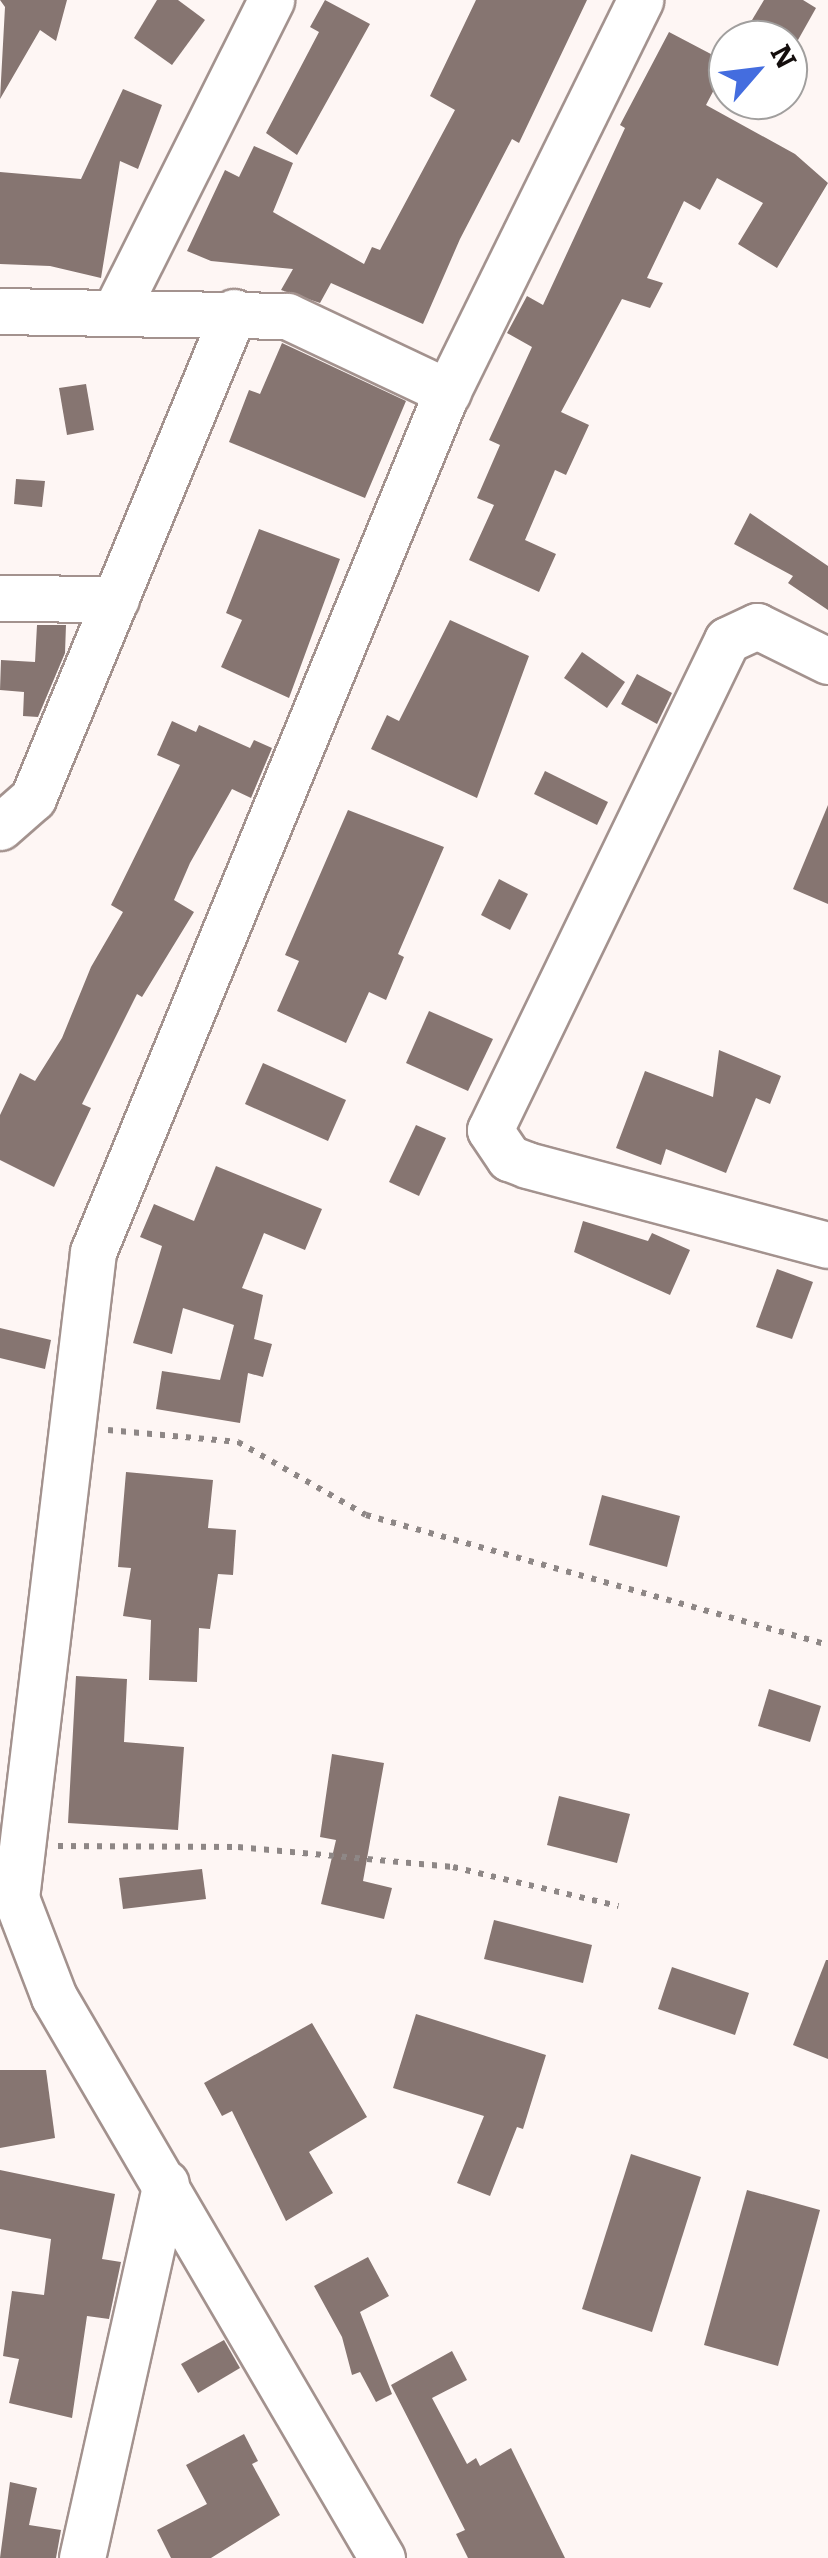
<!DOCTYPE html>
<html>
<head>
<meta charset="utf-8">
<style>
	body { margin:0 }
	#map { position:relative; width:828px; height:2558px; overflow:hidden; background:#fef6f4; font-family:Bitter,serif }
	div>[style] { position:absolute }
	.building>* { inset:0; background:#867571 }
	.path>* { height:6px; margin-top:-3px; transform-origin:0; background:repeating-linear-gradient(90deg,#8e8786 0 5px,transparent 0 13px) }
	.roads { filter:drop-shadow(2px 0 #a3928e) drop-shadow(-2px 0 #a3928e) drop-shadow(0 2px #a3928e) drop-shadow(0 -2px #a3928e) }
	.minor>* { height:45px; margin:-22.5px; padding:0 22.5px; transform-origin:22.5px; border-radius:22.5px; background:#fff }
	span { translate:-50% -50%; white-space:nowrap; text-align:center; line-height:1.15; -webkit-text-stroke:10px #fff; paint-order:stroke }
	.north { position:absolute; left:708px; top:20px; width:100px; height:100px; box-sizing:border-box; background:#fff; border:2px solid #a19f9e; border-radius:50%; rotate:62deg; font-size:28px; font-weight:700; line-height:40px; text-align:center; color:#140e0d }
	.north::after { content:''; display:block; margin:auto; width:35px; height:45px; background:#446ddf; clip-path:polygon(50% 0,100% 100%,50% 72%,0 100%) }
</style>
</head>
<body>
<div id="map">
	<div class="building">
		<div style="clip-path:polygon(0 0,67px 0,56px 41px,40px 30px,0 99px,5px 7px)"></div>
		<div style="clip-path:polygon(157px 0,178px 0,205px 20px,172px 65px,134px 38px)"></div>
		<div style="clip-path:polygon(325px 0,370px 24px,297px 155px,266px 133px,319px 32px,310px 27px)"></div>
		<div style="clip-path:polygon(476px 0,587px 0,519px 143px,512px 139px,460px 239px,423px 324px,331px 283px,320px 303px,281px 290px,293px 269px,211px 261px,187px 251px,225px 170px,239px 177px,254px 146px,293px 163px,273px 212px,364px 264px,372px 247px,380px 250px,455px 110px,430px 96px)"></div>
		<div style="clip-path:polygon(764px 0,803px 0,816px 8px,798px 40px,740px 40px)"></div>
		<div style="clip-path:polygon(669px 32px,728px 63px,706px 105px,795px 154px,828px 183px,777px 268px,738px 244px,763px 203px,717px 178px,700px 210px,684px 201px,647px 278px,663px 283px,650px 308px,622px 299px,561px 412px,589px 425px,566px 475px,555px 470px,525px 540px,556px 554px,539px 592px,469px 560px,494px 505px,477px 498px,500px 445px,489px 440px,532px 347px,507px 333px,527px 296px,543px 305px,625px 128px,620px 125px)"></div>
		<div style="clip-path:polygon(123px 89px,162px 105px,138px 169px,120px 161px,101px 278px,50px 266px,0 264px,0 172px,81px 179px)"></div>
		<div style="clip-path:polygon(282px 343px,406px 401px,365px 498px,229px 442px,249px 390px,260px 394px)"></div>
		<div style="clip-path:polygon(86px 384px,94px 430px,67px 435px,59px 388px)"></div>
		<div style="clip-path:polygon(16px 479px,45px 481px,42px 507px,14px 504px)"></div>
		<div style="clip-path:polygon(750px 513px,828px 566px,828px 610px,788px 583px,793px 576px,734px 544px)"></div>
		<div style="clip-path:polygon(259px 529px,340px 559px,289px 698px,221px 667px,242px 620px,226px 613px)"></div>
		<div style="clip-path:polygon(450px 620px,529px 656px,477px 798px,371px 749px,387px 715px,399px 721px)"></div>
		<div style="clip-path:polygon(37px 625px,66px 625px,65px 653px,38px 717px,23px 716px,24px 692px,0 690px,1px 660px,35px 662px)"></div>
		<div style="clip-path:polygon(582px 652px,625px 682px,607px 708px,564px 678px)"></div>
		<div style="clip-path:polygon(637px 674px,672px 693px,657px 724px,621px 704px)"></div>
		<div style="clip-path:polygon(172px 721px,196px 732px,199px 725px,250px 748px,254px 740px,272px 748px,251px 798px,232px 789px,190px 863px,174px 900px,194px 912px,142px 997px,137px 994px,82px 1104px,91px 1108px,54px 1187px,0 1160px,0 1115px,20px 1073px,35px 1081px,62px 1038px,91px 967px,123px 912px,111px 905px,180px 765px,157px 755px)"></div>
		<div style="clip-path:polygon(545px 771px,608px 802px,597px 825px,534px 794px)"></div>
		<div style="clip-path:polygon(828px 805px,828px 904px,793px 889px)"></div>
		<div style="clip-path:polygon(348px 810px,444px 847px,398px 954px,404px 957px,386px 1000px,369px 992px,346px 1043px,277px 1011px,299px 961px,285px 955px)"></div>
		<div style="clip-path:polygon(499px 879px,528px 894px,510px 930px,481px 915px)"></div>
		<div style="clip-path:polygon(429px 1011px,493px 1039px,468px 1091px,406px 1063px)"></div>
		<div style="clip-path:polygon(719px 1050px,781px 1076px,770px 1104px,756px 1098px,726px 1173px,666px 1149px,661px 1165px,616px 1148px,645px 1071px,713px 1097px)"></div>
		<div style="clip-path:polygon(263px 1063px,346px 1100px,328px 1141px,245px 1104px)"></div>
		<div style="clip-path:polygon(416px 1125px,446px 1138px,419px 1196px,389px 1182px)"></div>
		<div style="clip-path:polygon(216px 1166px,322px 1209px,305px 1250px,264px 1233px,242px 1288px,263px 1295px,254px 1339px,272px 1344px,263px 1377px,248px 1373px,240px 1423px,156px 1409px,162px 1371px,220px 1380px,234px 1325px,183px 1308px,172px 1354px,133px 1343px,162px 1246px,140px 1237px,154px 1204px,194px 1221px)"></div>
		<div style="clip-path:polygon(583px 1221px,648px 1241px,652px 1233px,690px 1250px,670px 1295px,574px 1252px)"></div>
		<div style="clip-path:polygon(777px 1269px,813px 1282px,792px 1339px,756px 1327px)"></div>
		<div style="clip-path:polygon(0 1328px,51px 1340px,45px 1369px,0 1358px)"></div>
		<div style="clip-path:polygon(126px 1472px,213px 1480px,208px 1528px,236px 1530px,233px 1575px,218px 1574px,210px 1629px,199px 1628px,197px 1682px,149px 1680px,151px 1620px,123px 1616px,131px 1568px,118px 1567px)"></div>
		<div style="clip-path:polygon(602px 1495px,680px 1516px,667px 1567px,589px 1545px)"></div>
		<div style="clip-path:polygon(76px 1676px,127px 1679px,124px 1742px,184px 1747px,178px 1830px,68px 1823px)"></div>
		<div style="clip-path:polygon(769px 1689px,821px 1706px,810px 1742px,758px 1726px)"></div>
		<div style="clip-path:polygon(332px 1754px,384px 1763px,363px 1881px,392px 1888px,384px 1919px,321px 1904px,336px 1840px,320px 1837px)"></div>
		<div style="clip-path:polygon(559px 1796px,630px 1814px,617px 1863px,547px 1845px)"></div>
		<div style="clip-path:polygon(202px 1869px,206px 1899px,123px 1909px,119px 1878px)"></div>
		<div style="clip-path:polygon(494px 1920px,592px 1945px,583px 1983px,484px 1959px)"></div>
		<div style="clip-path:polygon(826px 1960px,828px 1960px,828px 2059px,793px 2045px)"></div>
		<div style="clip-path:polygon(672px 1967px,749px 1993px,735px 2035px,658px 2009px)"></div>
		<div style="clip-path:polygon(416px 2014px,546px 2055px,523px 2129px,517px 2127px,490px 2196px,457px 2183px,484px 2116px,393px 2088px)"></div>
		<div style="clip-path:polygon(312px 2023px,367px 2117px,309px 2152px,333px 2193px,286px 2221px,232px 2111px,222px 2116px,204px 2083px)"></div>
		<div style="clip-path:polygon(0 2070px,46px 2070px,55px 2138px,0 2148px)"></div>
		<div style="clip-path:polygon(631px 2154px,701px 2177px,652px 2332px,582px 2309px)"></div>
		<div style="clip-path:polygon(0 2170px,115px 2194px,102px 2259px,121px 2262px,109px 2319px,87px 2316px,72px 2418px,9px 2403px,19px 2359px,3px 2356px,12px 2291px,44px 2295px,51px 2239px,0 2229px)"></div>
		<div style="clip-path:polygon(747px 2190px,820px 2210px,778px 2366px,704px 2345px)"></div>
		<div style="clip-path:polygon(368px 2257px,389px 2296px,360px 2312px,392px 2394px,376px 2402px,360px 2372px,352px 2375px,342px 2337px,314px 2286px)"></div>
		<div style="clip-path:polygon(224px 2340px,240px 2368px,198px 2393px,181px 2364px)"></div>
		<div style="clip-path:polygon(452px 2351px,467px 2380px,432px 2398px,467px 2464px,476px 2458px,480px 2466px,511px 2448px,565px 2558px,468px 2558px,456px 2534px,465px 2530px,391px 2385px)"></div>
		<div style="clip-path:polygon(244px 2434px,258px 2461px,252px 2464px,280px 2515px,211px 2558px,171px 2558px,157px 2530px,207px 2504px,186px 2465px)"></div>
		<div style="clip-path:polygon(10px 2482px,37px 2488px,29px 2525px,61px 2530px,56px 2558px,0 2558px)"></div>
	</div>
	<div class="path">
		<div style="left:108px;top:1430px;width:131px;rotate:5.3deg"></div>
		<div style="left:238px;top:1442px;width:147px;rotate:29.7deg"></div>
		<div style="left:366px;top:1515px;width:480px;rotate:15.7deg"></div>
		<div style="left:58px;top:1846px;width:180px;rotate:0.3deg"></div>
		<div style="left:238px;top:1847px;width:216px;rotate:5.3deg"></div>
		<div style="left:453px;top:1867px;width:170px;rotate:13.3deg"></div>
	</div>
	<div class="roads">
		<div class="minor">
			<div style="left:0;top:311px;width:287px;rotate:1deg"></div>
			<div style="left:287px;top:316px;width:178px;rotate:25.3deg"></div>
			<div style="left:115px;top:312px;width:349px;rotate:-63.4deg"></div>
			<div style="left:0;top:598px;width:116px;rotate:0.5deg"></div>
			<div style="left:828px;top:661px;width:79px;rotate:-153.8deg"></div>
			<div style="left:757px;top:626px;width:33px;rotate:155deg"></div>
			<div style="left:727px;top:640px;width:544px;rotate:115.81deg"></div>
			<div style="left:490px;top:1130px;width:34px;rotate:56deg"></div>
			<div style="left:509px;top:1158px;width:19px;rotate:21deg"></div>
			<div style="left:527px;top:1165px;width:311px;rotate:14.9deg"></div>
			<div style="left:0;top:827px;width:44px;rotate:-41.3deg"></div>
			<div style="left:33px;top:798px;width:526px;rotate:-67.53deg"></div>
			<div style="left:82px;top:2558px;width:384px;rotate:-77.4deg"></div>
			<div style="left:382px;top:2558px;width:650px;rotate:-120.31deg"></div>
			<div style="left:54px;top:1997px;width:106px;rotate:-111deg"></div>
			<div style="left:16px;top:1898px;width:651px;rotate:-83.2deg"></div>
			<div style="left:93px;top:1252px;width:920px;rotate:-67.64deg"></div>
			<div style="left:443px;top:401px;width:447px;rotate:-63.8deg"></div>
		</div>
	</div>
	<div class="north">N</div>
</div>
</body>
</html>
